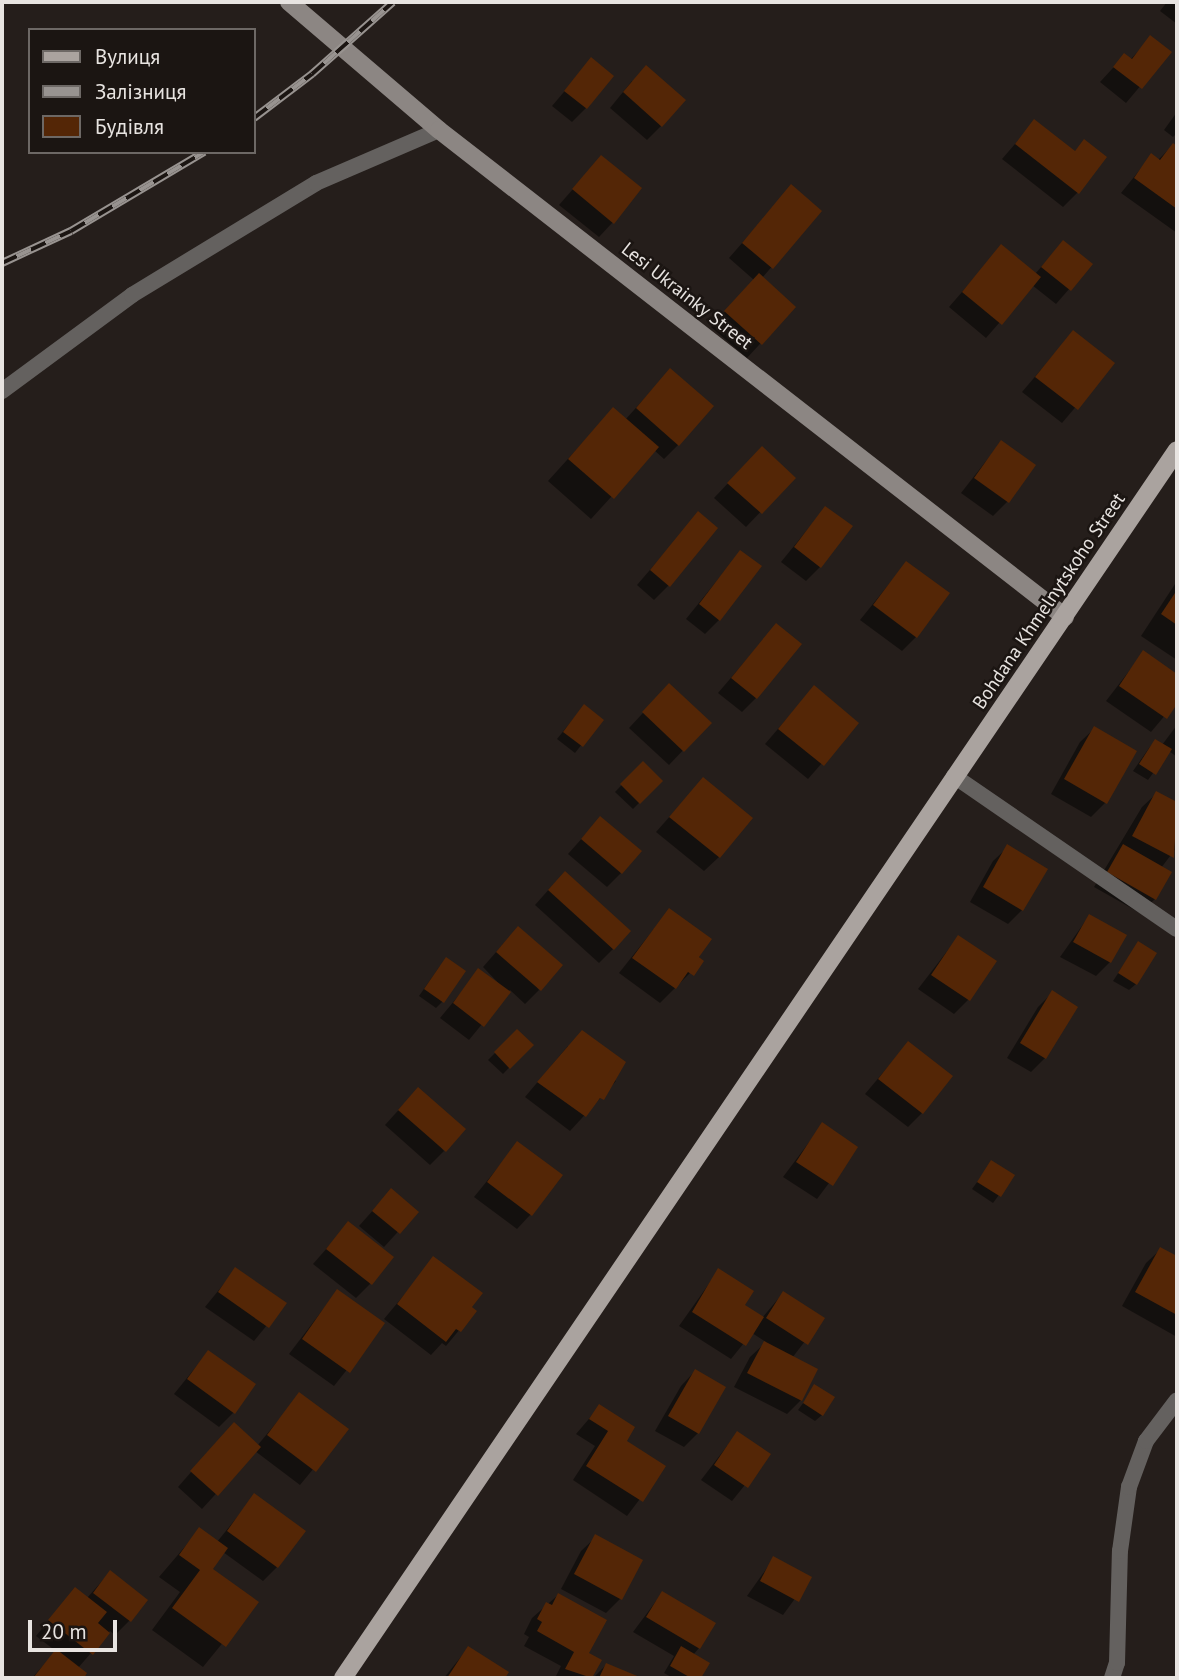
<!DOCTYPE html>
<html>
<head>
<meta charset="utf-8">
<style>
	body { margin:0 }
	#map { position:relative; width:1179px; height:1680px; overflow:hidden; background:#251e1b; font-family:"PT Sans",sans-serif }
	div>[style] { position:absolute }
	.shadow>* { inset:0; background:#0007 }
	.building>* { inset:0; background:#542606 }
	.lane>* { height:16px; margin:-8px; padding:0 8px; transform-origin:8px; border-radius:8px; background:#64615f }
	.secondary>* { height:18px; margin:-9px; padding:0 9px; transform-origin:9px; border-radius:9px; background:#8c8683 }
	.primary>* { height:18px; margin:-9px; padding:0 9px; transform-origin:9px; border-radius:9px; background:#aaa39f }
	.rail>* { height:8px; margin-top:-4px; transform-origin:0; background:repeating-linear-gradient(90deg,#1b1512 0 16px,#989390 0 32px); box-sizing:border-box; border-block:2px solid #989390 }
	span { translate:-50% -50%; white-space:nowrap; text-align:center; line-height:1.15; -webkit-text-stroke:5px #1b1512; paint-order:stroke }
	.street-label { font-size:19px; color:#e8e4e1 }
	.frame { position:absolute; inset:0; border:4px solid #e8e4e1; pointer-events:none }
	.legend { position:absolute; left:28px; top:28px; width:228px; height:126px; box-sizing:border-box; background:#1b1512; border:2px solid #6d6865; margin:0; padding:9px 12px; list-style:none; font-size:21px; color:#e8e4e1 }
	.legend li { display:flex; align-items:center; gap:14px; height:35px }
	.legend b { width:35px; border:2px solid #6d6865 }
	.scale { position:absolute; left:28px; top:1620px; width:89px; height:32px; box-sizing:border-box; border:4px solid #e8e4e1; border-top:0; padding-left:9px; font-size:21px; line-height:24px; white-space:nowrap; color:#e8e4e1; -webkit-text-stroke:5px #1b1512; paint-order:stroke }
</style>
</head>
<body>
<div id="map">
	<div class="shadow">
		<div style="clip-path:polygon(1167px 2px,1177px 2px,1177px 24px,1160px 11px)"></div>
		<div style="clip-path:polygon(1151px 37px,1169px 52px,1126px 103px,1100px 82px,1124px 56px,1130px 60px)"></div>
		<div style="clip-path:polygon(591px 60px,586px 108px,572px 122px,552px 106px)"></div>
		<div style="clip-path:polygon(632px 81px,661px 126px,647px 140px,610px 108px)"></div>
		<div style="clip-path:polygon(1177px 112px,1177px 133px,1173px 137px,1164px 130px)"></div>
		<div style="clip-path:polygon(1034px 122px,1074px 152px,1085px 141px,1078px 192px,1063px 207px,1002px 159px)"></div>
		<div style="clip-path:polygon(1173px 145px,1177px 148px,1177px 233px,1121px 193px,1151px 156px,1158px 160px)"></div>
		<div style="clip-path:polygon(601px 157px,613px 222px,599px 237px,559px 205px)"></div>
		<div style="clip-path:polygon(791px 187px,820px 211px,762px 278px,794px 307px,747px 358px,711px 327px,754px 280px,729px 258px)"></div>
		<div style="clip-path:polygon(1063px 242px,1091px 264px,1056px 304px,1032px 285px,986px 338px,949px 307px,1001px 247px,1035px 274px)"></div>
		<div style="clip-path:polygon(1073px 332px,1113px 363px,1062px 423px,1022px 392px)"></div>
		<div style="clip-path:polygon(670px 370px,678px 445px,664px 459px,654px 450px,591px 519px,548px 481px,613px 409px,625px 420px)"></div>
		<div style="clip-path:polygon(1001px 442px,1007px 502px,993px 516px,961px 493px)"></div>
		<div style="clip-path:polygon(748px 462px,793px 478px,746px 527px,714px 498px)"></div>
		<div style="clip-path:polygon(825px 508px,820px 567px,806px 581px,781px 562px)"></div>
		<div style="clip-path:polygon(698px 514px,669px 585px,654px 600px,637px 585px)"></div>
		<div style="clip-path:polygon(740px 552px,719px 620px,705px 634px,686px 619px)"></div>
		<div style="clip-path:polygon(906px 563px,916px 637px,902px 651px,860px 620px)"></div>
		<div style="clip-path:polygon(1177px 581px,1177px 660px,1141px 636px)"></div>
		<div style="clip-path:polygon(776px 625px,756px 698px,742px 712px,718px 693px)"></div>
		<div style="clip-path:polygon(1143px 653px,1177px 676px,1177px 701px,1151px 732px,1106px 701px)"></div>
		<div style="clip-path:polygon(814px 687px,857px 723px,808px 779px,765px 744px)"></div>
		<div style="clip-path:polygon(655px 700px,709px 723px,669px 765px,629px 728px)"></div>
		<div style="clip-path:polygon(578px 713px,601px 720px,575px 753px,557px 739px)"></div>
		<div style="clip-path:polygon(1177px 725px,1177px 757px,1169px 751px,1148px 780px,1133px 771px,1149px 748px,1155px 741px,1162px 745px)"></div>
		<div style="clip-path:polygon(1095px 728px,1105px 803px,1091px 817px,1051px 794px,1080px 742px)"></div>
		<div style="clip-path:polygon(643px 763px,661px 781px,633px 809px,615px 792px)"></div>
		<div style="clip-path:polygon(703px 779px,719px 857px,704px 871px,656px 832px)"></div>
		<div style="clip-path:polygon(1157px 793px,1177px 804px,1177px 847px,1161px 868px,1155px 899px,1140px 913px,1094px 887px,1142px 807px)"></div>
		<div style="clip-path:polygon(600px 818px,621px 873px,607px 887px,568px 854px)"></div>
		<div style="clip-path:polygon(1008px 847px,1022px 910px,1008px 924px,970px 902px,993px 861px)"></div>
		<div style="clip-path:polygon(551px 887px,613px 949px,599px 963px,535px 905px)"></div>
		<div style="clip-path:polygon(669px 910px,702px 961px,660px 1003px,619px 973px)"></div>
		<div style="clip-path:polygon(1089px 916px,1110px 962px,1096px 976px,1060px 957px)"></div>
		<div style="clip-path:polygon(958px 937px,968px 1000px,954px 1014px,918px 989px)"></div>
		<div style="clip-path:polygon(504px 943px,539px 990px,525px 1004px,510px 990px,469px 1040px,440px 1018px,479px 971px,505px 990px,483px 967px)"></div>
		<div style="clip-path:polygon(1138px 943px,1136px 984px,1129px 990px,1113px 981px)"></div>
		<div style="clip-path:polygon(440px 966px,442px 1002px,436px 1008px,419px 996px)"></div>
		<div style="clip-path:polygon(1052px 993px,1045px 1058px,1031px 1072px,1007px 1058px,1038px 1007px)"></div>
		<div style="clip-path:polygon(517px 1031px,531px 1045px,503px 1074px,488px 1060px)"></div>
		<div style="clip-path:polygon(908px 1043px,922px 1113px,908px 1127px,865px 1094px)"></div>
		<div style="clip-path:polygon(568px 1046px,616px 1081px,570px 1131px,525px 1097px)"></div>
		<div style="clip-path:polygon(404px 1104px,444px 1151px,430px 1165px,385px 1125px)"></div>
		<div style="clip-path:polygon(822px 1125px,856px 1147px,817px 1199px,783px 1177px)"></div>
		<div style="clip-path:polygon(518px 1143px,531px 1214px,517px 1229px,474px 1197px)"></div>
		<div style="clip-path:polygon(992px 1162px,1013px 1176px,993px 1203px,972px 1189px)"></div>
		<div style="clip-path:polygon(391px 1190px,416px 1212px,384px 1247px,359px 1226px)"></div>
		<div style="clip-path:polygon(349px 1223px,370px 1284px,356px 1298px,313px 1264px)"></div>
		<div style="clip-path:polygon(1161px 1249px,1177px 1258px,1177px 1337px,1122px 1306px,1146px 1263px)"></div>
		<div style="clip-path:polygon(434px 1259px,475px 1311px,446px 1346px,442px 1343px,431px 1355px,384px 1319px)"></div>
		<div style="clip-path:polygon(236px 1269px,285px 1303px,254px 1341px,205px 1307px)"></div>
		<div style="clip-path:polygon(718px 1271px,742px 1306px,762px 1318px,783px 1293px,823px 1318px,792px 1358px,802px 1399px,787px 1414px,734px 1387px,750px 1357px,766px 1342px,752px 1333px,731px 1359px,679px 1326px)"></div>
		<div style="clip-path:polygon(337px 1291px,383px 1324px,334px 1386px,289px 1354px)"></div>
		<div style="clip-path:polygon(208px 1352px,234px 1412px,219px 1427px,174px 1394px)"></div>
		<div style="clip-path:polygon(695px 1371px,698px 1433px,684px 1447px,655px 1431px,681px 1386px)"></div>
		<div style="clip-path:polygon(815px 1387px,822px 1415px,815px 1421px,798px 1410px)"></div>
		<div style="clip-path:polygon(300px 1394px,346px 1429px,300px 1485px,255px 1451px,202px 1509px,178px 1487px,220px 1439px,257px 1446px)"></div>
		<div style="clip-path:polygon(600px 1406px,624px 1441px,664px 1467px,627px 1516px,573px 1480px,595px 1446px,576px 1434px)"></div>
		<div style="clip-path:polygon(737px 1433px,769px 1455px,732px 1501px,701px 1480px)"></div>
		<div style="clip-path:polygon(254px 1496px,277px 1567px,263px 1581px,223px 1552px,211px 1569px,256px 1602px,203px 1667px,152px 1630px,180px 1592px,159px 1577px,200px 1529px,217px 1542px)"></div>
		<div style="clip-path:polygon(596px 1537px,640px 1561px,620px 1599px,606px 1613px,561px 1589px,581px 1551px)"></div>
		<div style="clip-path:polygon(774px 1558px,810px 1578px,783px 1615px,747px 1596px)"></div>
		<div style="clip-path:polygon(110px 1572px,145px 1600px,129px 1621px,115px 1635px,110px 1631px,78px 1668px,85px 1674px,81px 1678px,32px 1678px,56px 1651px,36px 1636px,75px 1589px,87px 1598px)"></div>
		<div style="clip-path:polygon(662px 1593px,699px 1648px,693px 1655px,708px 1663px,699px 1678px,673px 1678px,664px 1673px,674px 1656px,633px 1632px)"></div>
		<div style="clip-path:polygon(558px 1595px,587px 1654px,600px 1660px,590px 1678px,555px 1678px,561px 1666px,524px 1646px,529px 1637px,524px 1634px,532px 1618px)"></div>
		<div style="clip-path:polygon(468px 1648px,507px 1673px,503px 1678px,444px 1678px)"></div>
		<div style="clip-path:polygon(606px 1665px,637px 1678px,593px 1678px)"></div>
	</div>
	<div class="building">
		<div style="clip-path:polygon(1150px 35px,1172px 52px,1142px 89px,1113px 67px,1124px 53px,1132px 59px)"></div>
		<div style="clip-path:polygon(591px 57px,614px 76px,587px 109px,564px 91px)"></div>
		<div style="clip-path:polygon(646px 65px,686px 100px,662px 127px,623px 92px)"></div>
		<div style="clip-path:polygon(1034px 119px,1075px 151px,1084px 139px,1107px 157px,1079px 194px,1015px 144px)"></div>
		<div style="clip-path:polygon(1173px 143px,1177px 146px,1177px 209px,1134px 178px,1151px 153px,1160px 160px)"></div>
		<div style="clip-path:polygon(601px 155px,642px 188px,614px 224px,572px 189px)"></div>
		<div style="clip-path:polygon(791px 184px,822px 211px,773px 269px,742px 243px)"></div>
		<div style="clip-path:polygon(1063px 240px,1093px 264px,1071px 291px,1041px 267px)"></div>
		<div style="clip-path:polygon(1001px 244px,1041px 277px,1002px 325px,962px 292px)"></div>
		<div style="clip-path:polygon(759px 273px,796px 307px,762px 345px,724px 311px)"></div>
		<div style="clip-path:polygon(1073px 330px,1115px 363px,1078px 410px,1035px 377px)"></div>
		<div style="clip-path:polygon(670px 368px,714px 406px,679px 446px,636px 408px)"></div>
		<div style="clip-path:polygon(613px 407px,659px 447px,614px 499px,568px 459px)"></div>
		<div style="clip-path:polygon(1001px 440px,1036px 465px,1009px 503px,974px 478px)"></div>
		<div style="clip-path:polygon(762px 446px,796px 478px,762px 514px,727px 483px)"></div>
		<div style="clip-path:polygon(825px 506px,853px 526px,821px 568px,794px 547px)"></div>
		<div style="clip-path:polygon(698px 511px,718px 528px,670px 587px,650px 570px)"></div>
		<div style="clip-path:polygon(740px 550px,762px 566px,720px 621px,699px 604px)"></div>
		<div style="clip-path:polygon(906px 561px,950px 593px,917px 638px,873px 605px)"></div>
		<div style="clip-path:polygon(1177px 590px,1177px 625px,1161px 614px)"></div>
		<div style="clip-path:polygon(776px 623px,802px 644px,757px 699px,731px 678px)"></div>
		<div style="clip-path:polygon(1143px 650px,1177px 674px,1177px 704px,1167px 719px,1119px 686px)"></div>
		<div style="clip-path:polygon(669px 683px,712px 723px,684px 752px,642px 712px)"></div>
		<div style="clip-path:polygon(814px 685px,859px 723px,824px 766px,778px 729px)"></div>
		<div style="clip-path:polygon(584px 704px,604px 720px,583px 747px,563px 732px)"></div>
		<div style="clip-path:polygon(1094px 726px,1137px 751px,1107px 804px,1064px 779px)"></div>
		<div style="clip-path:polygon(1155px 739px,1172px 749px,1156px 775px,1139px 764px)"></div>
		<div style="clip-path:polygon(643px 761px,663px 781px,640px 804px,620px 784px)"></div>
		<div style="clip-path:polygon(703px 777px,753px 818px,720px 858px,669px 817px)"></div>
		<div style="clip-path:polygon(1156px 791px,1177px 802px,1174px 858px,1132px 836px)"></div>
		<div style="clip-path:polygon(600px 816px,642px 851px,622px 874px,581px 839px)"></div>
		<div style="clip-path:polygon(1007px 844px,1048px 869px,1023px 911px,983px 887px)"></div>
		<div style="clip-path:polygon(1123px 844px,1172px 872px,1156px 900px,1107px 872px)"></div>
		<div style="clip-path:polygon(565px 871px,631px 931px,614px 950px,548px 890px)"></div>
		<div style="clip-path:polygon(669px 908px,712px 939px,699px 957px,704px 961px,694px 976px,688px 972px,676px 989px,632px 958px)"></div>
		<div style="clip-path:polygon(1089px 914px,1127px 935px,1111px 963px,1073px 942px)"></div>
		<div style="clip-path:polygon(518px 926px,563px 965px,541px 991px,496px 952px)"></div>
		<div style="clip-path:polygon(958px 935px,997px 961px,970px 1001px,931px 975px)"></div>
		<div style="clip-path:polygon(1138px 941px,1157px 953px,1137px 985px,1118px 973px)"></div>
		<div style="clip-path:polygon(446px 957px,466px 971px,444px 1003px,424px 989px)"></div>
		<div style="clip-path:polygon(478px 968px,511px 992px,484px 1027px,453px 1003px)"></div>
		<div style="clip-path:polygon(1052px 990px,1078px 1007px,1046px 1059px,1020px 1043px)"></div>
		<div style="clip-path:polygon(517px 1029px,534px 1045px,510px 1069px,494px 1052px)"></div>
		<div style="clip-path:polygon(582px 1030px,626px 1062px,604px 1100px,600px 1098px,586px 1117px,537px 1082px)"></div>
		<div style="clip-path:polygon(908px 1041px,953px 1076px,923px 1114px,878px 1079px)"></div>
		<div style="clip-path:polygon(418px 1087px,466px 1129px,446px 1152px,398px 1110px)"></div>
		<div style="clip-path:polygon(822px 1122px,858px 1147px,833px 1186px,796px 1162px)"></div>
		<div style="clip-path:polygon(517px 1141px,563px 1175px,532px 1216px,487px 1182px)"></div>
		<div style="clip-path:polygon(991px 1160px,1015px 1175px,1001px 1197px,977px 1182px)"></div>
		<div style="clip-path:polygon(391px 1188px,419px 1212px,400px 1234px,372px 1211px)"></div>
		<div style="clip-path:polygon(348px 1221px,394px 1257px,372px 1285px,326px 1249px)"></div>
		<div style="clip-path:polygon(1160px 1247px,1177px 1256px,1177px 1315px,1135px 1292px)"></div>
		<div style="clip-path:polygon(433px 1256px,483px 1293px,472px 1307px,477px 1311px,461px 1332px,456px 1329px,446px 1342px,397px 1304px)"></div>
		<div style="clip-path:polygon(235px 1267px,287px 1303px,269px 1328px,218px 1292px)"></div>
		<div style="clip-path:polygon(718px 1268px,754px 1291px,745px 1305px,764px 1317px,746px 1346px,692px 1312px)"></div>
		<div style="clip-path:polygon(337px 1289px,385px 1323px,350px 1373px,302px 1339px)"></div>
		<div style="clip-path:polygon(783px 1291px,825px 1318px,808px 1345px,766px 1318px)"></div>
		<div style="clip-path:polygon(764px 1341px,818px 1369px,802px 1401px,747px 1373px)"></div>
		<div style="clip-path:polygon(208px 1350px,256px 1384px,235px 1414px,187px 1379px)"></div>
		<div style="clip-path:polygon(695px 1369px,726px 1387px,699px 1434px,668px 1416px)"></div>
		<div style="clip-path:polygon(814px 1384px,835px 1397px,823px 1416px,803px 1403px)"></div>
		<div style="clip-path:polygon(299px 1392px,349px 1429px,316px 1472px,267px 1435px)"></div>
		<div style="clip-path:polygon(599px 1404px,635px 1427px,627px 1441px,666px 1466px,643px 1502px,586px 1466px,608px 1431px,589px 1419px)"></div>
		<div style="clip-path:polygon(234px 1422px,261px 1447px,218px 1496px,190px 1471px)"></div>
		<div style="clip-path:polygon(737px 1431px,771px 1454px,748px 1488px,714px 1465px)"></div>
		<div style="clip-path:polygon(254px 1493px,306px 1531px,278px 1568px,227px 1531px)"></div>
		<div style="clip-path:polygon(199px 1527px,228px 1548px,213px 1569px,259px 1602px,226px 1647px,172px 1608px,200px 1570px,179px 1555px)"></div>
		<div style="clip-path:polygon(595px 1534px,643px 1560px,622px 1600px,574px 1574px)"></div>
		<div style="clip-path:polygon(773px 1556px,812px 1577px,799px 1602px,760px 1581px)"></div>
		<div style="clip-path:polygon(110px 1570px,148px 1600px,131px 1622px,93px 1593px)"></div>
		<div style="clip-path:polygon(75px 1587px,107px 1612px,98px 1623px,110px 1633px,93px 1655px,48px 1620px)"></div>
		<div style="clip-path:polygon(662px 1591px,716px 1623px,700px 1649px,646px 1617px)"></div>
		<div style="clip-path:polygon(558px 1593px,607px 1620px,589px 1653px,602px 1660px,592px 1678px,565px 1669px,574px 1652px,537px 1631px,542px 1622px,537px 1619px,546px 1602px,552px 1605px)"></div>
		<div style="clip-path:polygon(468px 1646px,509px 1672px,505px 1678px,447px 1678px)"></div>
		<div style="clip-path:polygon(681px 1646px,710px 1663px,701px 1678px,691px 1678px,670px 1666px)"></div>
		<div style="clip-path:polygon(56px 1649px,87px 1673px,84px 1678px,33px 1678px)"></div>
		<div style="clip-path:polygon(606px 1663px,642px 1678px,599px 1678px)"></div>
	</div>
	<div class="lane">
		<div style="left:2px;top:391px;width:162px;rotate:-36.4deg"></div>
		<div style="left:132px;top:295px;width:215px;rotate:-31.3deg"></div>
		<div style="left:316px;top:183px;width:134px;rotate:-23.3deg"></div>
		<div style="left:954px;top:776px;width:270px;rotate:34.5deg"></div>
		<div style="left:1112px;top:1678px;width:16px;rotate:-72deg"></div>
		<div style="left:1117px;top:1663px;width:112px;rotate:-88.5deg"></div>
		<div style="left:1120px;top:1551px;width:65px;rotate:-82deg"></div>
		<div style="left:1129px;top:1487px;width:49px;rotate:-69.7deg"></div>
		<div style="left:1146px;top:1441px;width:51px;rotate:-52.9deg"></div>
	</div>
	<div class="secondary">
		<div style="left:289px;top:2px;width:197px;rotate:40.5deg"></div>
		<div style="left:439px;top:130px;width:793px;rotate:37.88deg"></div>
	</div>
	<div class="primary">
		<div style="left:343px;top:1678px;width:1484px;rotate:-55.82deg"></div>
	</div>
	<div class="rail">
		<div style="left:254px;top:118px;width:73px;rotate:-37.2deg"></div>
		<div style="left:312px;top:74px;width:108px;rotate:-41.6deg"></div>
		<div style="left:2px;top:263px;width:76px;rotate:-24.9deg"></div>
		<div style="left:71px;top:231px;width:155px;rotate:-30.7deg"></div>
	</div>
	<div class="street-label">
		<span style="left:687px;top:296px;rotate:38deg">Lesi Ukrainky Street</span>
		<span style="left:1049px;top:601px;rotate:-56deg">Bohdana Khmelnytskoho Street</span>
	</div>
	<div class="frame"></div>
	<ul class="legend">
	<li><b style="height:9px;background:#aaa39f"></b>Вулиця</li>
	<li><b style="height:9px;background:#989390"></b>Залізниця</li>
	<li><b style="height:19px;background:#542606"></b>Будівля</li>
	</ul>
	<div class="scale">20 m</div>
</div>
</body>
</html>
